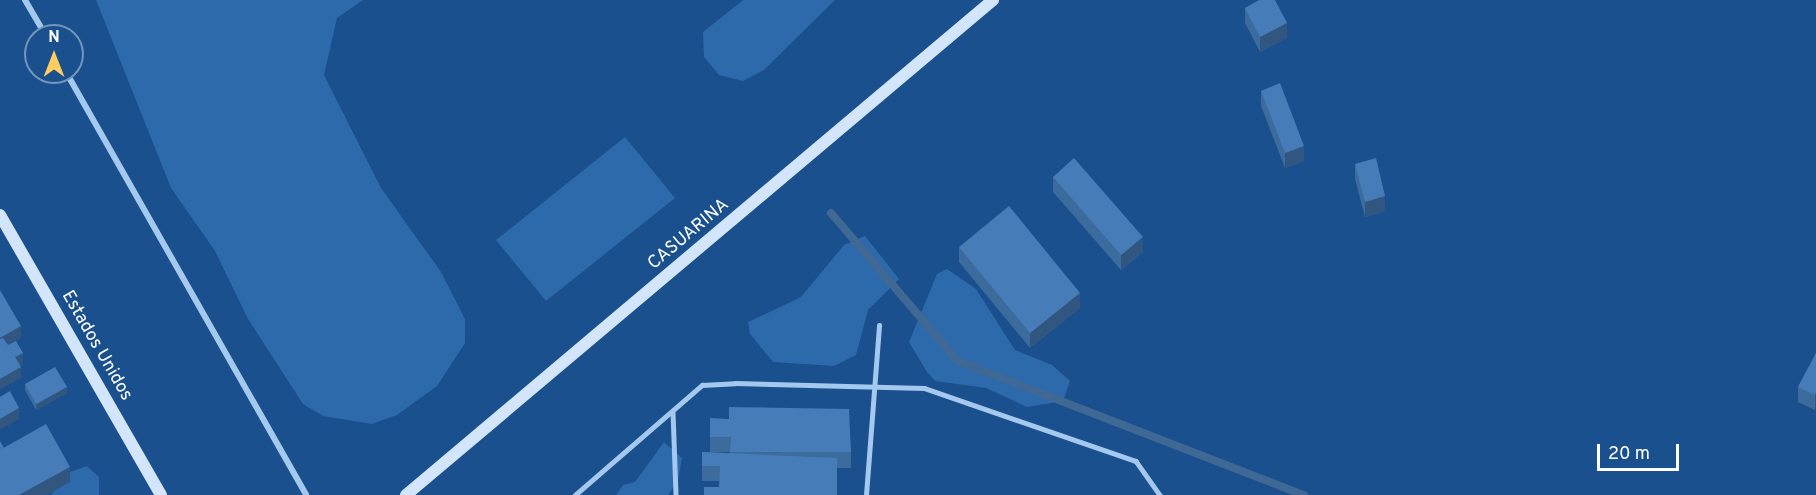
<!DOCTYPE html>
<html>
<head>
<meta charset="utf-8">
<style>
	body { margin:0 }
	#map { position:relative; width:1816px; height:495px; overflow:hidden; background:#19508d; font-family:Overpass,sans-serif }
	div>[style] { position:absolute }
	.green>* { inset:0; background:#2c6aab }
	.stream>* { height:8px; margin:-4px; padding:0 4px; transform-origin:4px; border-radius:4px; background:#406894 }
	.lane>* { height:4.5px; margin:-2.25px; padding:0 2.25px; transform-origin:2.25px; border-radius:2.25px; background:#a5c9ee }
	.street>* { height:6px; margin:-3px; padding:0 3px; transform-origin:3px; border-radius:3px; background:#a5c9ee }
	.secondary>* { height:12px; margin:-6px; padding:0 6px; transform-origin:6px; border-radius:6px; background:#d2e5fa }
	.wall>* { inset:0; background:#3c6b9d }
	.shaded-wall>* { inset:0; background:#315780 }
	.building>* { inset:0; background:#467cb7 }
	span { translate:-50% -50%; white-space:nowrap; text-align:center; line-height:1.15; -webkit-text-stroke:5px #19508d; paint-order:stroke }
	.street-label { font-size:18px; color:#fff }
	.north { position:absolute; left:24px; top:24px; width:60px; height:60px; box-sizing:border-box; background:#19508d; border:2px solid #7596bb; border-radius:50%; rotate:0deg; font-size:16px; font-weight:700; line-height:24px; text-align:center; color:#fff }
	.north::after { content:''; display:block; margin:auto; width:21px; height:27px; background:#ffcc62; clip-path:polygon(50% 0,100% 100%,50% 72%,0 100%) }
	.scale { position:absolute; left:1597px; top:444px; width:82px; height:27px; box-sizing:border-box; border:3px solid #fff; border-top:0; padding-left:8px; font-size:18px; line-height:21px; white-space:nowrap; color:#fff; -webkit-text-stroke:4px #19508d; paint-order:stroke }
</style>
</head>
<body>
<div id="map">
	<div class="green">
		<div style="clip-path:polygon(96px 0,363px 0,337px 18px,324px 75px,381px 188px,441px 272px,465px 319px,465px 343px,437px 386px,397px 415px,372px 424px,323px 416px,303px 404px,248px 319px,215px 251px,171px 188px)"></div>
		<div style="clip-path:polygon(743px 0,835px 0,764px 70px,743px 81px,719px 75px,704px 57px,703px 32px)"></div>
		<div style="clip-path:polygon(625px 137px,675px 198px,546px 301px,496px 240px)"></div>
		<div style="clip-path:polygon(865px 236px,899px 279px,868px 310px,856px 355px,834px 366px,773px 362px,750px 334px,748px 322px,801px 297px,844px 245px)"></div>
		<div style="clip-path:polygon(947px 269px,976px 289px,1015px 350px,1052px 365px,1070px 381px,1063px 401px,1027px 407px,986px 388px,935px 381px,927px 372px,909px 342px,937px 274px)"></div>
		<div style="clip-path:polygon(664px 442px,682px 458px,678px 481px,668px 495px,616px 495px,623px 485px,635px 482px)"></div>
		<div style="clip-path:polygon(87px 466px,99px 477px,99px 495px,51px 495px,67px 473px)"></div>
	</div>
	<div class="stream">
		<div style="left:831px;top:213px;width:195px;rotate:49.4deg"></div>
		<div style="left:958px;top:361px;width:371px;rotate:21.2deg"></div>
	</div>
	<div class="lane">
		<div style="left:673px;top:412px;width:83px;rotate:87.9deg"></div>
		<div style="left:575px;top:495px;width:168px;rotate:-40.9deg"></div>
		<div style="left:702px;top:385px;width:33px;rotate:-3deg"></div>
		<div style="left:735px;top:383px;width:189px;rotate:1.5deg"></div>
		<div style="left:924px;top:388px;width:224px;rotate:19deg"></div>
		<div style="left:1136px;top:461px;width:42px;rotate:54.8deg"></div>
		<div style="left:866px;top:495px;width:170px;rotate:-85.6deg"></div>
	</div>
	<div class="street">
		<div style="left:25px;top:0;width:42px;rotate:59.7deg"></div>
		<div style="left:66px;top:72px;width:486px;rotate:60.4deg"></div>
	</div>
	<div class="secondary">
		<div style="left:0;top:215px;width:323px;rotate:60.1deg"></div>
		<div style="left:406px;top:495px;width:768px;rotate:-40.14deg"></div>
	</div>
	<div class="wall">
		<div style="clip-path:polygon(1245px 8px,1287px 38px,1260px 52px,1245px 23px)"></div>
		<div style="clip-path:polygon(1261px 91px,1304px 161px,1285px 168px,1261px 106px)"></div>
		<div style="clip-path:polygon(1355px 164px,1385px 211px,1365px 217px,1355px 179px)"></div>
		<div style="clip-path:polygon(1053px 177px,1143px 252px,1121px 270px,1053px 192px)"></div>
		<div style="clip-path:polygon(959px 247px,1080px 308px,1030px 348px,959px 262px)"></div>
		<div style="clip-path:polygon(1816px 353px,1816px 407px,1815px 410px,1798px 402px,1798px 387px)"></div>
		<div style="clip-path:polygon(25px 384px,67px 393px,36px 410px,25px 390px)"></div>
		<div style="clip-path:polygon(710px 418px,851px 452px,851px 468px,837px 468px,719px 487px,720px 481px,702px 481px,702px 452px,730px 453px,730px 452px,710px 452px)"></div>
	</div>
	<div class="shaded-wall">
		<div style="clip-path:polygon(1287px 23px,1287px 38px,1260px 52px,1260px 37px)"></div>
		<div style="clip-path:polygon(1304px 146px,1304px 161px,1285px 168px,1285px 153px)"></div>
		<div style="clip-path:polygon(1385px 196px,1385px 211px,1365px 217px,1365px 202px)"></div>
		<div style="clip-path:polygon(1143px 237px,1143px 252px,1121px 270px,1121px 255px)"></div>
		<div style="clip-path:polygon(1080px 293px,1080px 308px,1030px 348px,1030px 333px)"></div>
		<div style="clip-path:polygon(21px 326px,21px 338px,0 349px,0 338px)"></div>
		<div style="clip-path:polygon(23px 353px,23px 365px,15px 369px,15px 357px)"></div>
		<div style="clip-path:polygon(21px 367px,21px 378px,0 390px,0 379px)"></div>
		<div style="clip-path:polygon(67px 387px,67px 393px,36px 410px,36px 404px)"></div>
		<div style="clip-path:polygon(1816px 392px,1816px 407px,1815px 410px,1815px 395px)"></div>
		<div style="clip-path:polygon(19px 408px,19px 419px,0 430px,0 419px)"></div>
		<div style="clip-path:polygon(70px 467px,70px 482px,47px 495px,19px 495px)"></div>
	</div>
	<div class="building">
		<div style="clip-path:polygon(1259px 0,1275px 0,1287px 23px,1260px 37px,1245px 8px)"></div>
		<div style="clip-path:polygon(1280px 83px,1304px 146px,1285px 153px,1261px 91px)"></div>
		<div style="clip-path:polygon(1074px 158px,1143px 237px,1121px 255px,1053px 177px)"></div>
		<div style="clip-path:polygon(1376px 158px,1385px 196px,1365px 202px,1355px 164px)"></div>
		<div style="clip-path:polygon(1009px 206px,1080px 293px,1030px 333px,959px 247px)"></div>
		<div style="clip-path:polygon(0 290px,21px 326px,0 338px)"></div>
		<div style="clip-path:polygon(3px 338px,8px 345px,16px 341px,23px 353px,15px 357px,21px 367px,0 379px,0 339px)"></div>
		<div style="clip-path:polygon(1816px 353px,1816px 392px,1815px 395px,1798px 387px)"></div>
		<div style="clip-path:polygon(55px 367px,67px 387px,36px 404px,25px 384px)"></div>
		<div style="clip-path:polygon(10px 391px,19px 408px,0 419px,0 397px)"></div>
		<div style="clip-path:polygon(729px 407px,849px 409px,851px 452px,730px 452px,731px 437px,710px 437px,710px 418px,729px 419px)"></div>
		<div style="clip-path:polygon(46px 424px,70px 467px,19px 495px,0 495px,0 450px)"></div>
		<div style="clip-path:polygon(0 441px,4px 448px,0 450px)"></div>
		<div style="clip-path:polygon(702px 452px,837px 458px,837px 495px,704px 495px,704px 487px,719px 487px,720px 466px,702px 466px)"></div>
	</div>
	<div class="street-label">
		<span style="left:689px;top:235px;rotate:-40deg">CASUARINA</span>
		<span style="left:96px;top:346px;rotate:60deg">Estados Unidos</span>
	</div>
	<div class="north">N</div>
	<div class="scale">20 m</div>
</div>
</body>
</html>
